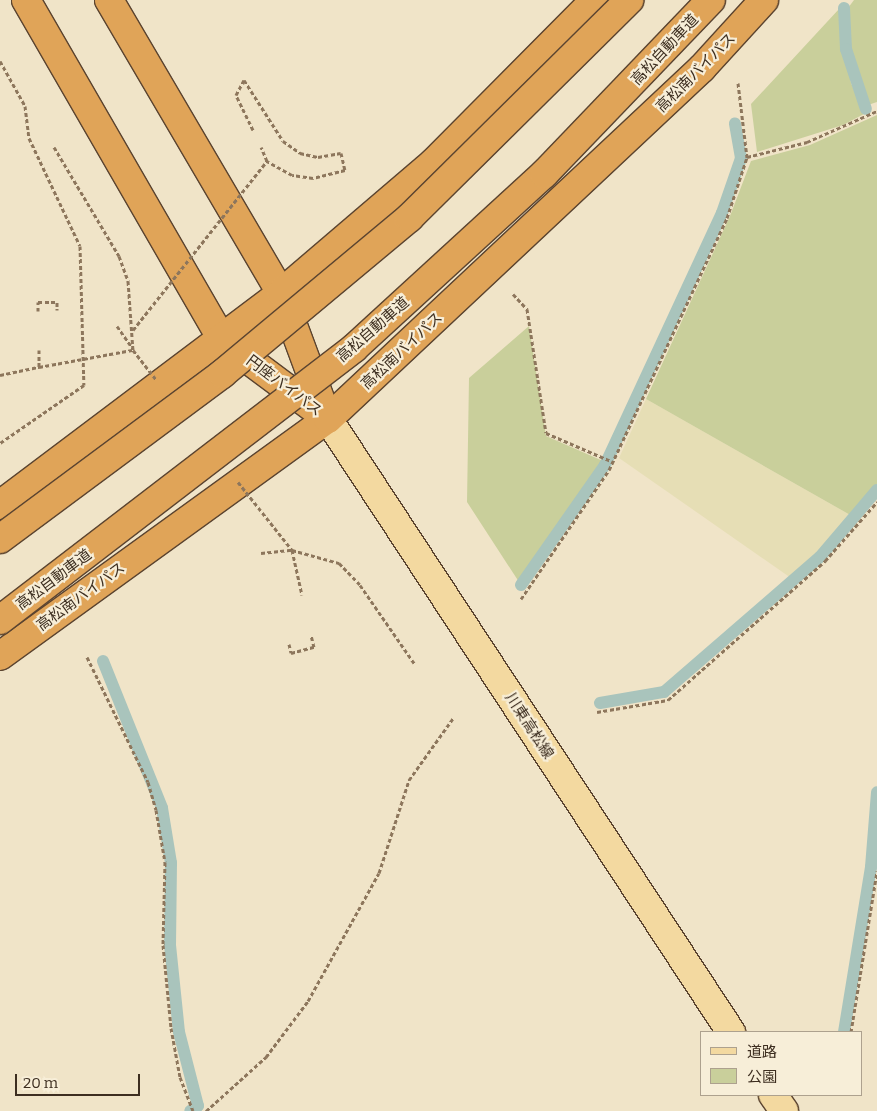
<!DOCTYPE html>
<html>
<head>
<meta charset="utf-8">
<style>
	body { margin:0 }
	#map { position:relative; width:877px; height:1111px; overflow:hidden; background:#f0e4c8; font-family:Bitter,"Noto Sans JP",serif }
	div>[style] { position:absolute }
	.farmland>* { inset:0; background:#e6deb5 }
	.green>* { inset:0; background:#c9cf9b }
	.stream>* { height:12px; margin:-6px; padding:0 6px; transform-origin:6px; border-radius:6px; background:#a9c4bc }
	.path>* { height:3px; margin-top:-1.5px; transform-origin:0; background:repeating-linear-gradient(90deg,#8d765c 0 4px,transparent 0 6.5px) }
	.roads { filter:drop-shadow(1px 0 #5b4430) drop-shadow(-1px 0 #5b4430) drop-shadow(0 1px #5b4430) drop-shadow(0 -1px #5b4430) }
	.major>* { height:28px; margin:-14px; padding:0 14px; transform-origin:14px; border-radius:14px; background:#f3d9a0 }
	.highway>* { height:28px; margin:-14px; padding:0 14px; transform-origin:14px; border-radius:14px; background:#e0a458 }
	.path-bridge>* { height:3px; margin-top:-1.5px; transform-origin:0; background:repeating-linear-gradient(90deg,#8d765c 0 4px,transparent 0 6.5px) }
	.bridges { filter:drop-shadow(1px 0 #5b4430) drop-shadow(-1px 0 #5b4430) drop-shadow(0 1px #5b4430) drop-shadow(0 -1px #5b4430) }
	.highway-bridge>* { height:28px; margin:-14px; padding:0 14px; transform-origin:14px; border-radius:14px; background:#e0a458 }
	span { translate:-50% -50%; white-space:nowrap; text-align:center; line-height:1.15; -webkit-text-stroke:4.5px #f7eed8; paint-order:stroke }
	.street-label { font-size:15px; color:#3d2e20 }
	.legend { position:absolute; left:700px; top:1031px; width:162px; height:65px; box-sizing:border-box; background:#f7eed8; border:1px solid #ada18e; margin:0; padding:6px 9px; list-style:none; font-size:15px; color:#3d2e20 }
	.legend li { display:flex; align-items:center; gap:10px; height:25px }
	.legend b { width:25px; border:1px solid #ada18e }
	.scale { position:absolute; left:15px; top:1074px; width:125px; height:22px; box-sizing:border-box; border:2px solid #3d2e20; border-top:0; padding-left:6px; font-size:15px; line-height:18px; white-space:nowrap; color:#3d2e20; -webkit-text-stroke:4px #f7eed8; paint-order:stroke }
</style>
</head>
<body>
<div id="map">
	<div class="farmland">
		<div style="clip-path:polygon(646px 399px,852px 516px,791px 578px,619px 458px)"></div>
	</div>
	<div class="green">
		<div style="clip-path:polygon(854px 0,877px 0,877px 102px,868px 105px,850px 49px,848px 8px)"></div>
		<div style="clip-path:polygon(839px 9px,851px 83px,864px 114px,843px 125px,757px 152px,751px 104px)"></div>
		<div style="clip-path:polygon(877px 115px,877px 486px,852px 516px,646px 399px,730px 216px,751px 161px,810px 145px)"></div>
		<div style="clip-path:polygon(529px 326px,546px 436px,603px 461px,519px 582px,467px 502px,469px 378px)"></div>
	</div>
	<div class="stream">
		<div style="left:844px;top:8px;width:41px;rotate:87.2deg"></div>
		<div style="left:846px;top:49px;width:63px;rotate:71.6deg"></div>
		<div style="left:521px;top:585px;width:146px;rotate:-55deg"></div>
		<div style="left:605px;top:465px;width:278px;rotate:-65.1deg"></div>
		<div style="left:722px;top:213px;width:58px;rotate:-70.9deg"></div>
		<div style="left:741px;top:158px;width:35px;rotate:-100deg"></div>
		<div style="left:103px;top:661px;width:158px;rotate:68.1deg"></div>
		<div style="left:162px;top:808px;width:56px;rotate:80.7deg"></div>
		<div style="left:171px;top:863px;width:82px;rotate:90.7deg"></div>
		<div style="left:170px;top:945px;width:87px;rotate:84.1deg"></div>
		<div style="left:179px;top:1032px;width:76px;rotate:75.6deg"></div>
		<div style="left:198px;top:1106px;width:9px;rotate:148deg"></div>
		<div style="left:600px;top:703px;width:65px;rotate:-9.8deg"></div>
		<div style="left:664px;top:692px;width:206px;rotate:-40.9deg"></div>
		<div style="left:820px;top:557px;width:88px;rotate:-49.6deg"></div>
		<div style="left:844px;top:1032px;width:167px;rotate:-80.7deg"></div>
		<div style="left:871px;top:867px;width:75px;rotate:-85.4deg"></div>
	</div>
	<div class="path">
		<div style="left:0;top:61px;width:51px;rotate:60.9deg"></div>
		<div style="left:25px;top:106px;width:32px;rotate:83deg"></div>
		<div style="left:29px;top:138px;width:119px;rotate:64.7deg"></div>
		<div style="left:80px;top:246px;width:139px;rotate:88.4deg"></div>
		<div style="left:84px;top:385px;width:102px;rotate:145.4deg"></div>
		<div style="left:738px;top:83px;width:75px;rotate:83.1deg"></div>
		<div style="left:253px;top:130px;width:39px;rotate:-116deg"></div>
		<div style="left:236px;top:95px;width:17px;rotate:-62deg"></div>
		<div style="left:244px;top:80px;width:72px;rotate:57.4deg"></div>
		<div style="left:283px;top:141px;width:21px;rotate:35deg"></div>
		<div style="left:300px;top:153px;width:18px;rotate:13deg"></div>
		<div style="left:318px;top:157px;width:23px;rotate:-10deg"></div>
		<div style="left:341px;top:153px;width:17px;rotate:77deg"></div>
		<div style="left:345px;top:170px;width:33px;rotate:166deg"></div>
		<div style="left:313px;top:178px;width:21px;rotate:-172deg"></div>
		<div style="left:292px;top:175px;width:29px;rotate:-151deg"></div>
		<div style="left:54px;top:147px;width:127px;rotate:59.2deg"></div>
		<div style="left:119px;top:256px;width:27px;rotate:70deg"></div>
		<div style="left:128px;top:281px;width:69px;rotate:85.9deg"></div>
		<div style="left:513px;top:294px;width:21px;rotate:47deg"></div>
		<div style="left:527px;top:309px;width:125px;rotate:81.3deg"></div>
		<div style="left:546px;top:433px;width:73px;rotate:23.4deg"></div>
		<div style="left:38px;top:311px;width:9px;rotate:-90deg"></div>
		<div style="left:38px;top:302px;width:19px"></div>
		<div style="left:57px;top:302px;width:8px;rotate:90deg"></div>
		<div style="left:117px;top:326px;width:28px;rotate:55deg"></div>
		<div style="left:0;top:375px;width:40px;rotate:-12deg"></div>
		<div style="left:261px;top:553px;width:31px;rotate:-6deg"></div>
		<div style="left:292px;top:550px;width:49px;rotate:15.5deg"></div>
		<div style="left:339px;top:563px;width:30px;rotate:46deg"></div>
		<div style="left:360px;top:585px;width:95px;rotate:55.3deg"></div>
		<div style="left:521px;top:599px;width:156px;rotate:-55.7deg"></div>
		<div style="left:609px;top:470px;width:278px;rotate:-64.9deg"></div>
		<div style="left:727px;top:218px;width:64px;rotate:-71.8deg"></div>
		<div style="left:747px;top:157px;width:62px;rotate:-14deg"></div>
		<div style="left:807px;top:142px;width:77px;rotate:-23.9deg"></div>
		<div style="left:289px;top:644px;width:9px;rotate:77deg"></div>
		<div style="left:291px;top:653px;width:24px;rotate:-15deg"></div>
		<div style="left:314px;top:647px;width:12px;rotate:-104deg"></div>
		<div style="left:87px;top:657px;width:139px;rotate:64deg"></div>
		<div style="left:148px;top:782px;width:29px;rotate:74deg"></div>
		<div style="left:156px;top:810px;width:53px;rotate:80.2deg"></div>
		<div style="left:165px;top:862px;width:83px;rotate:91.4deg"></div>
		<div style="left:163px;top:945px;width:83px;rotate:84.5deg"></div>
		<div style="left:171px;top:1028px;width:50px;rotate:79.6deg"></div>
		<div style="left:180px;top:1077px;width:36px;rotate:69deg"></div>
		<div style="left:597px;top:712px;width:72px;rotate:-9.6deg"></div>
		<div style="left:668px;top:700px;width:210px;rotate:-41.5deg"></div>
		<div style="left:825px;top:561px;width:79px;rotate:-48.6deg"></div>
		<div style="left:851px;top:1032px;width:163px;rotate:-80.8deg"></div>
		<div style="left:206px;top:1111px;width:81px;rotate:-42deg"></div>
		<div style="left:266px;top:1057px;width:70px;rotate:-53.1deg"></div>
		<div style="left:308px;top:1001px;width:146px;rotate:-61deg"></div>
		<div style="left:379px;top:873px;width:98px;rotate:-72.1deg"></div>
		<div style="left:409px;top:780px;width:77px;rotate:-54.5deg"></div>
	</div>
	<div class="roads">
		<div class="major">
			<div style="left:328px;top:419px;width:734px;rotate:56.68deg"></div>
			<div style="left:773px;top:1095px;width:19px;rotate:55deg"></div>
		</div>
		<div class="highway">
			<div style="left:26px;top:0;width:392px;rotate:60deg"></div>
			<div style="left:222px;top:340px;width:132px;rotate:36.7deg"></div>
			<div style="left:109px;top:0;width:340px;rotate:59.6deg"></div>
			<div style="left:281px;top:293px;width:115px;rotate:69.7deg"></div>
			<div style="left:0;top:505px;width:352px;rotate:-37deg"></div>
			<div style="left:281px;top:293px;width:200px;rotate:-40.5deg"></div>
			<div style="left:433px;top:163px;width:230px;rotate:-45.2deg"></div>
			<div style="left:0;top:656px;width:405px;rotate:-35.9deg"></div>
			<div style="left:328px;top:419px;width:513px;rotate:-43.18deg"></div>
			<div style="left:702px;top:68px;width:92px;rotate:-47.6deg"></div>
		</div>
	</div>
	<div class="path-bridge">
		<div style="left:133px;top:330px;width:216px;rotate:-51.6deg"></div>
		<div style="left:267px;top:161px;width:15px;rotate:-113deg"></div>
		<div style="left:39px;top:350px;width:17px;rotate:90deg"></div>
		<div style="left:39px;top:367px;width:96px;rotate:-10.3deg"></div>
		<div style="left:133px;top:350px;width:37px;rotate:52deg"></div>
		<div style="left:238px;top:482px;width:87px;rotate:51.5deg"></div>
		<div style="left:292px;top:550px;width:46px;rotate:77.5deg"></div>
	</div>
	<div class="bridges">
		<div class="highway-bridge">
			<div style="left:0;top:539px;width:277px;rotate:-36.6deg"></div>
			<div style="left:222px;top:374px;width:244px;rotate:-39.8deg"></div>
			<div style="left:409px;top:218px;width:310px;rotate:-44.7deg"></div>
			<div style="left:0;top:620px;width:446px;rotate:-37.5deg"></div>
			<div style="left:354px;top:348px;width:258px;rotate:-42.5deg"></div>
			<div style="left:544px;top:174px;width:241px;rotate:-46.2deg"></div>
		</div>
	</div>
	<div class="street-label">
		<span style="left:665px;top:50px;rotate:-47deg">高松自動車道</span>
		<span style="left:696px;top:73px;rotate:-45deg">高松南バイパス</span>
		<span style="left:373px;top:330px;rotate:-41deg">高松自動車道</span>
		<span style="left:402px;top:351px;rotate:-43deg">高松南バイパス</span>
		<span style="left:284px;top:386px;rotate:37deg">円座バイパス</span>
		<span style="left:54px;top:580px;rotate:-37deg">高松自動車道</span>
		<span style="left:81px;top:597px;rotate:-36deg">高松南バイパス</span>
		<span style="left:529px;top:726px;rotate:57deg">川東高松線</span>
	</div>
	<ul class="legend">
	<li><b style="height:6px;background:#f3d9a0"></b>道路</li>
	<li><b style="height:14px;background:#c9cf9b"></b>公園</li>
	</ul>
	<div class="scale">20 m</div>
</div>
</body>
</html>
